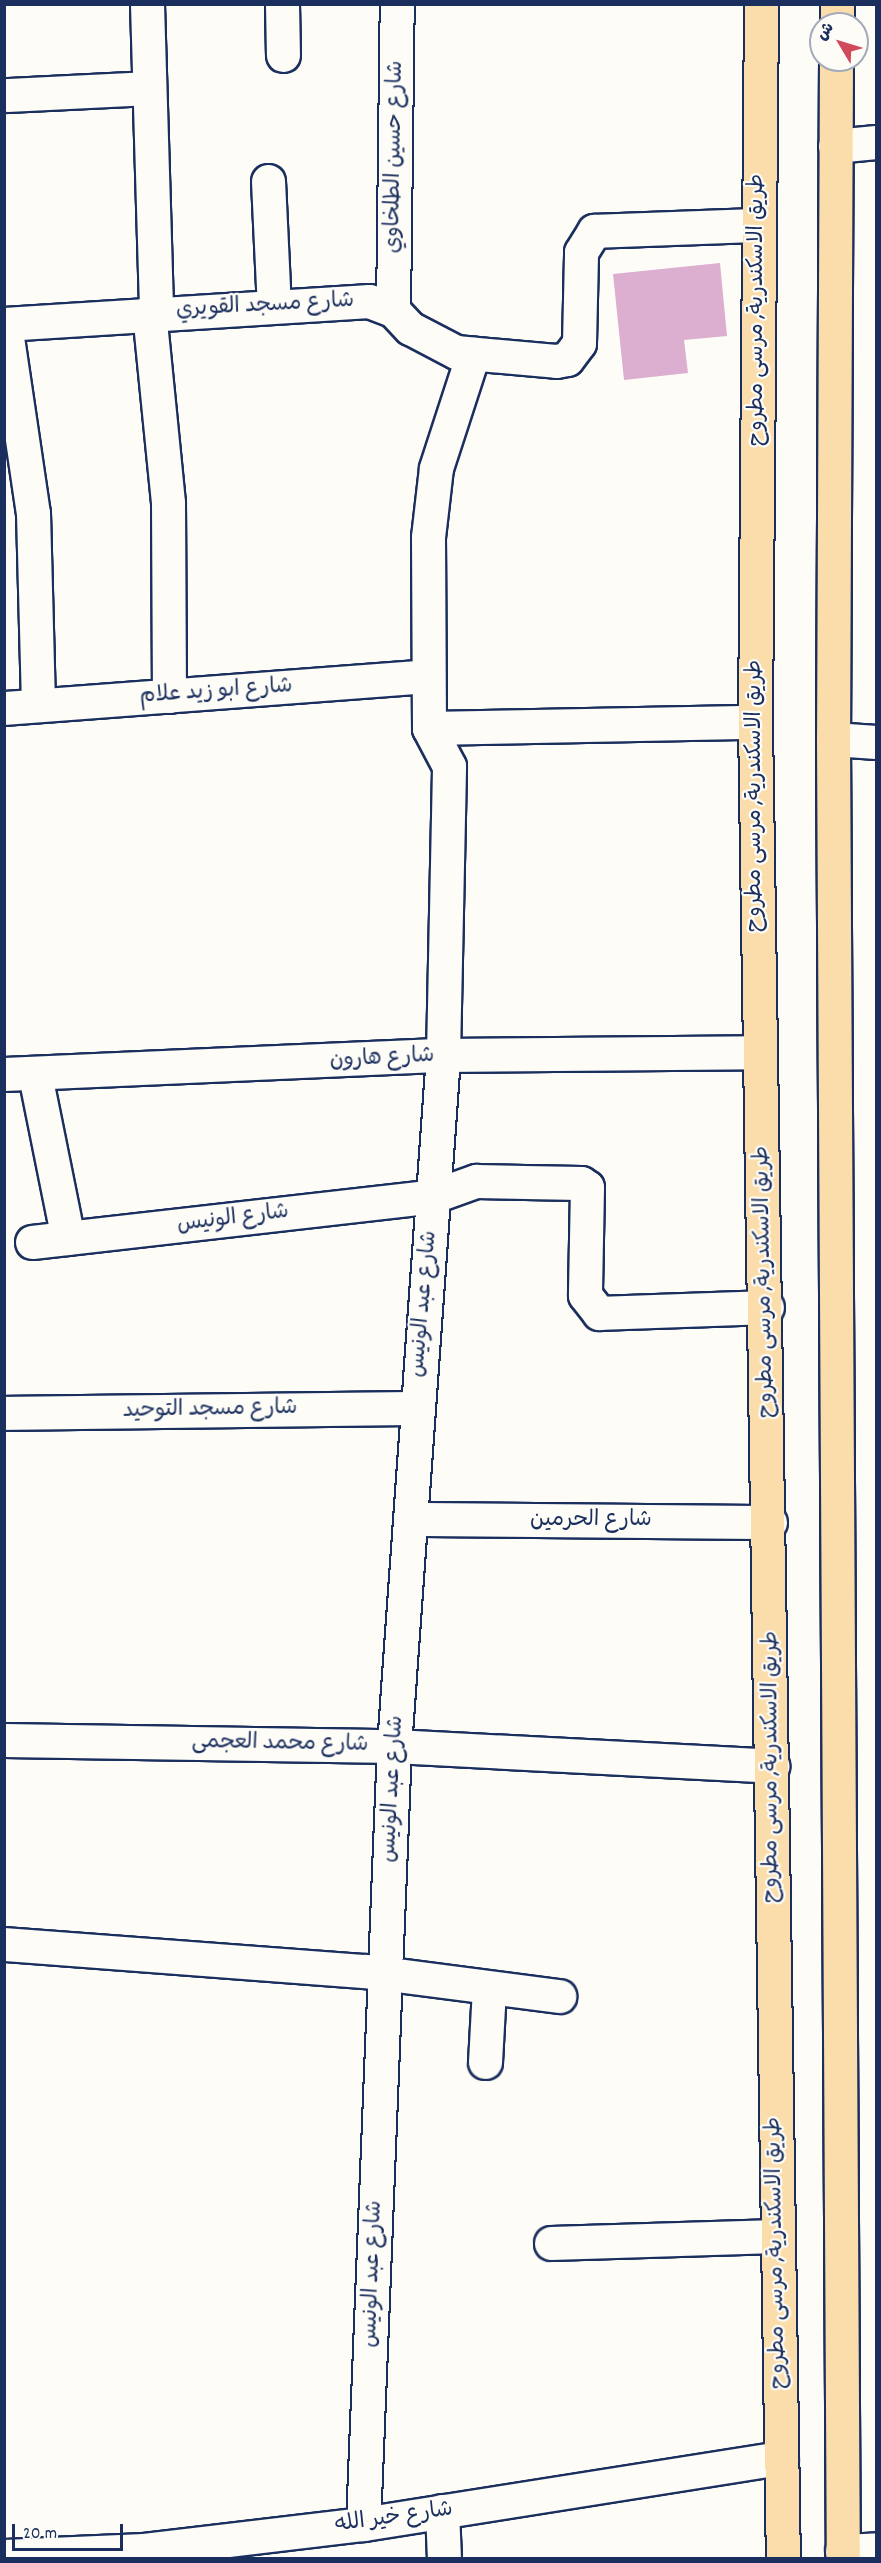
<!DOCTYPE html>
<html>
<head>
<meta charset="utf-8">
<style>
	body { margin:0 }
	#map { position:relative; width:881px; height:2563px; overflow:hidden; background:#fdfcf7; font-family:Dekko,"Playpen Sans Arabic",sans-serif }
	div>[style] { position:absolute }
	.building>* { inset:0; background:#dcaed0 }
	.roads { filter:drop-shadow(2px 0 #1b2f5e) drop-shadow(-2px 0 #1b2f5e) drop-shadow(0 2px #1b2f5e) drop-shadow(0 -2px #1b2f5e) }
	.street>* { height:33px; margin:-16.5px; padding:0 16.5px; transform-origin:16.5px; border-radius:16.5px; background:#fdfcf7 }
	.primary>* { height:33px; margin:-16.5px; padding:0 16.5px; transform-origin:16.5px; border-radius:16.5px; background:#faddab }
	span { translate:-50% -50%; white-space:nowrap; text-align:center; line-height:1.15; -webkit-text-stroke:4.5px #fdfcf7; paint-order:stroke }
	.street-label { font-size:22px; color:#1b2f5e }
	.frame { position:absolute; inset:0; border:6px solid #1b2f5e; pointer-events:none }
	.north { position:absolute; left:809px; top:12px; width:60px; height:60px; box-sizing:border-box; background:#fdfcf7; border:2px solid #a3aaba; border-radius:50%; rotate:308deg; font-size:16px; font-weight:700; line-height:24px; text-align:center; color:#1b2f5e }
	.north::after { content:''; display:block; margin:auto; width:21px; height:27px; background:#d1495b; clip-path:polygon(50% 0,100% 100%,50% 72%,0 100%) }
	.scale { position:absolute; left:12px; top:2524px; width:111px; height:27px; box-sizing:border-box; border:3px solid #1b2f5e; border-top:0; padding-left:8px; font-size:18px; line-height:21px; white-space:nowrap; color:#1b2f5e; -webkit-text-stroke:4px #fdfcf7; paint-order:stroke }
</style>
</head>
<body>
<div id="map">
	<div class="building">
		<div style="clip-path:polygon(720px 263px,727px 336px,684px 340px,688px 373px,624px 380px,613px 274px)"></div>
	</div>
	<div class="roads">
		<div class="street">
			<div style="left:147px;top:4px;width:308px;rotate:88.3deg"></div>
			<div style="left:282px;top:4px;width:51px;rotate:88.9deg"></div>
			<div style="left:7px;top:95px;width:142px;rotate:-2.8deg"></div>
			<div style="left:835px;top:146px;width:41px;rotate:-5.6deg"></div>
			<div style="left:268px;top:181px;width:125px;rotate:87.3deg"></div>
			<div style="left:393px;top:310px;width:306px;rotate:-89.3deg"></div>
			<div style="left:149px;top:312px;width:192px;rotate:84.3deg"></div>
			<div style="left:168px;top:503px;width:193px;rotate:89.7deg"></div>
			<div style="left:4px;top:324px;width:366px;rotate:-3.6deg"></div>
			<div style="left:369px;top:301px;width:26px;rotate:21deg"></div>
			<div style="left:393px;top:310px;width:25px;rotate:47deg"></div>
			<div style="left:410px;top:328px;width:52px;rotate:27.6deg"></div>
			<div style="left:456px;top:352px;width:100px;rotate:5.1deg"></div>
			<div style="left:556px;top:361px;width:11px;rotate:-10deg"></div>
			<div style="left:567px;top:359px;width:20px;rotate:-53deg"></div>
			<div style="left:579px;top:343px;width:91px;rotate:-88.7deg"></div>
			<div style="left:581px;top:252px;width:25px;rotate:-58deg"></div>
			<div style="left:594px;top:231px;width:165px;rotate:-2.1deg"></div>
			<div style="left:5px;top:324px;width:191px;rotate:81.6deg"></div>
			<div style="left:33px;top:513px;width:192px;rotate:88.5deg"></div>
			<div style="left:4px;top:708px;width:425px;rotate:-4.3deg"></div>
			<div style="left:429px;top:728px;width:326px;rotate:-1.1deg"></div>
			<div style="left:833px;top:739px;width:43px;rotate:4deg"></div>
			<div style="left:4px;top:1074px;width:439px;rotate:-2.5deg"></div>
			<div style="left:443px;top:1055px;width:316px;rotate:-0.5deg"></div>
			<div style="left:35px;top:1075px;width:166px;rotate:78.6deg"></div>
			<div style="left:32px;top:1242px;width:405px;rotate:-6.5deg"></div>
			<div style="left:434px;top:1196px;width:45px;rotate:-19.7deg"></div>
			<div style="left:476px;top:1181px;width:105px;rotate:1.1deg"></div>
			<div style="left:581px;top:1183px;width:7px;rotate:34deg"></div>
			<div style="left:587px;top:1187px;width:108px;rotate:91.1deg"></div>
			<div style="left:585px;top:1295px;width:23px;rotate:52deg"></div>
			<div style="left:599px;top:1313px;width:168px;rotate:-2deg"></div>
			<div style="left:4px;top:1413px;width:411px;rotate:-0.7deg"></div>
			<div style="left:412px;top:1519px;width:358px;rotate:0.5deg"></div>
			<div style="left:4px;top:1740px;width:390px;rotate:0.9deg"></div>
			<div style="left:394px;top:1746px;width:379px;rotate:3deg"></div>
			<div style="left:4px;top:1944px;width:363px;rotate:4.3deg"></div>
			<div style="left:366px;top:1971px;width:195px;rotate:7.4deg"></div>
			<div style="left:485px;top:2062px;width:73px;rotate:-86.9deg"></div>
			<div style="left:551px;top:2243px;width:225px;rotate:-1.8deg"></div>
			<div style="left:442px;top:2511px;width:47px;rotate:87.6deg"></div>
			<div style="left:363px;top:2524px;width:779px;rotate:-87.72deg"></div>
			<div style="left:394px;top:1746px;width:693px;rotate:-85.94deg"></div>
			<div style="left:443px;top:1055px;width:289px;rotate:-88.8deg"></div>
			<div style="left:449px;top:766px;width:43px;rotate:-117.8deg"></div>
			<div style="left:429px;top:728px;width:191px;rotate:-90.3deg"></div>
			<div style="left:428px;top:537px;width:69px;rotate:-83.4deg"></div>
			<div style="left:436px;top:468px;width:120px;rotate:-72deg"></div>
			<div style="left:842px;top:2551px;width:34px;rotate:-3deg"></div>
			<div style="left:4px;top:2556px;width:140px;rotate:-2.5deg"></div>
			<div style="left:144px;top:2550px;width:221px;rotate:-6.8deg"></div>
			<div style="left:363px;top:2524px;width:423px;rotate:-9deg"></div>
		</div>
		<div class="primary">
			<div style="left:761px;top:4px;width:718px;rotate:90.48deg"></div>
			<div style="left:755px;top:722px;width:1836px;rotate:89.13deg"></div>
			<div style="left:837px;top:24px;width:20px;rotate:-90deg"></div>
			<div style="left:836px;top:60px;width:679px;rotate:90.25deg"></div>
			<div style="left:833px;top:739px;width:1819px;rotate:89.69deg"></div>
		</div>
	</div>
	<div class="street-label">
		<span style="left:395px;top:157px;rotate:-89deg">شارع حسين الطلخاوي</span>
		<span style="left:265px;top:306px;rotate:-3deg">شارع مسجد القويري</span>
		<span style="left:758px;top:310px;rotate:-90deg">طريق الاسكندرية, مرسى مطروح</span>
		<span style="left:216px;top:692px;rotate:-4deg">شارع ابو زيد علام</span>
		<span style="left:756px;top:796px;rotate:-90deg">طريق الاسكندرية, مرسى مطروح</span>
		<span style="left:382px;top:1059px;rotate:-3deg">شارع هارون</span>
		<span style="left:233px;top:1219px;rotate:-7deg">شارع الونيس</span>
		<span style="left:765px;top:1282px;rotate:-91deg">طريق الاسكندرية, مرسى مطروح</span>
		<span style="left:424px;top:1304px;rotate:-85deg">شارع عبد الونيس</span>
		<span style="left:210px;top:1410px;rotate:-1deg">شارع مسجد التوحيد</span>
		<span style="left:591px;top:1521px">شارع الحرمين</span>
		<span style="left:280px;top:1744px;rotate:1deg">شارع محمد العجمى</span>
		<span style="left:772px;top:1767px;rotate:-90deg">طريق الاسكندرية, مرسى مطروح</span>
		<span style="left:393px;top:1789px;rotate:-87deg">شارع عبد الونيس</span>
		<span style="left:777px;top:2253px;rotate:-91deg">طريق الاسكندرية, مرسى مطروح</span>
		<span style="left:373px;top:2274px;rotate:-88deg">شارع عبد الونيس</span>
		<span style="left:394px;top:2518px;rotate:-8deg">شارع خير الله</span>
	</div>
	<div class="frame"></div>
	<div class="north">ش</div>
	<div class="scale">20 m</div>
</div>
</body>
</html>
